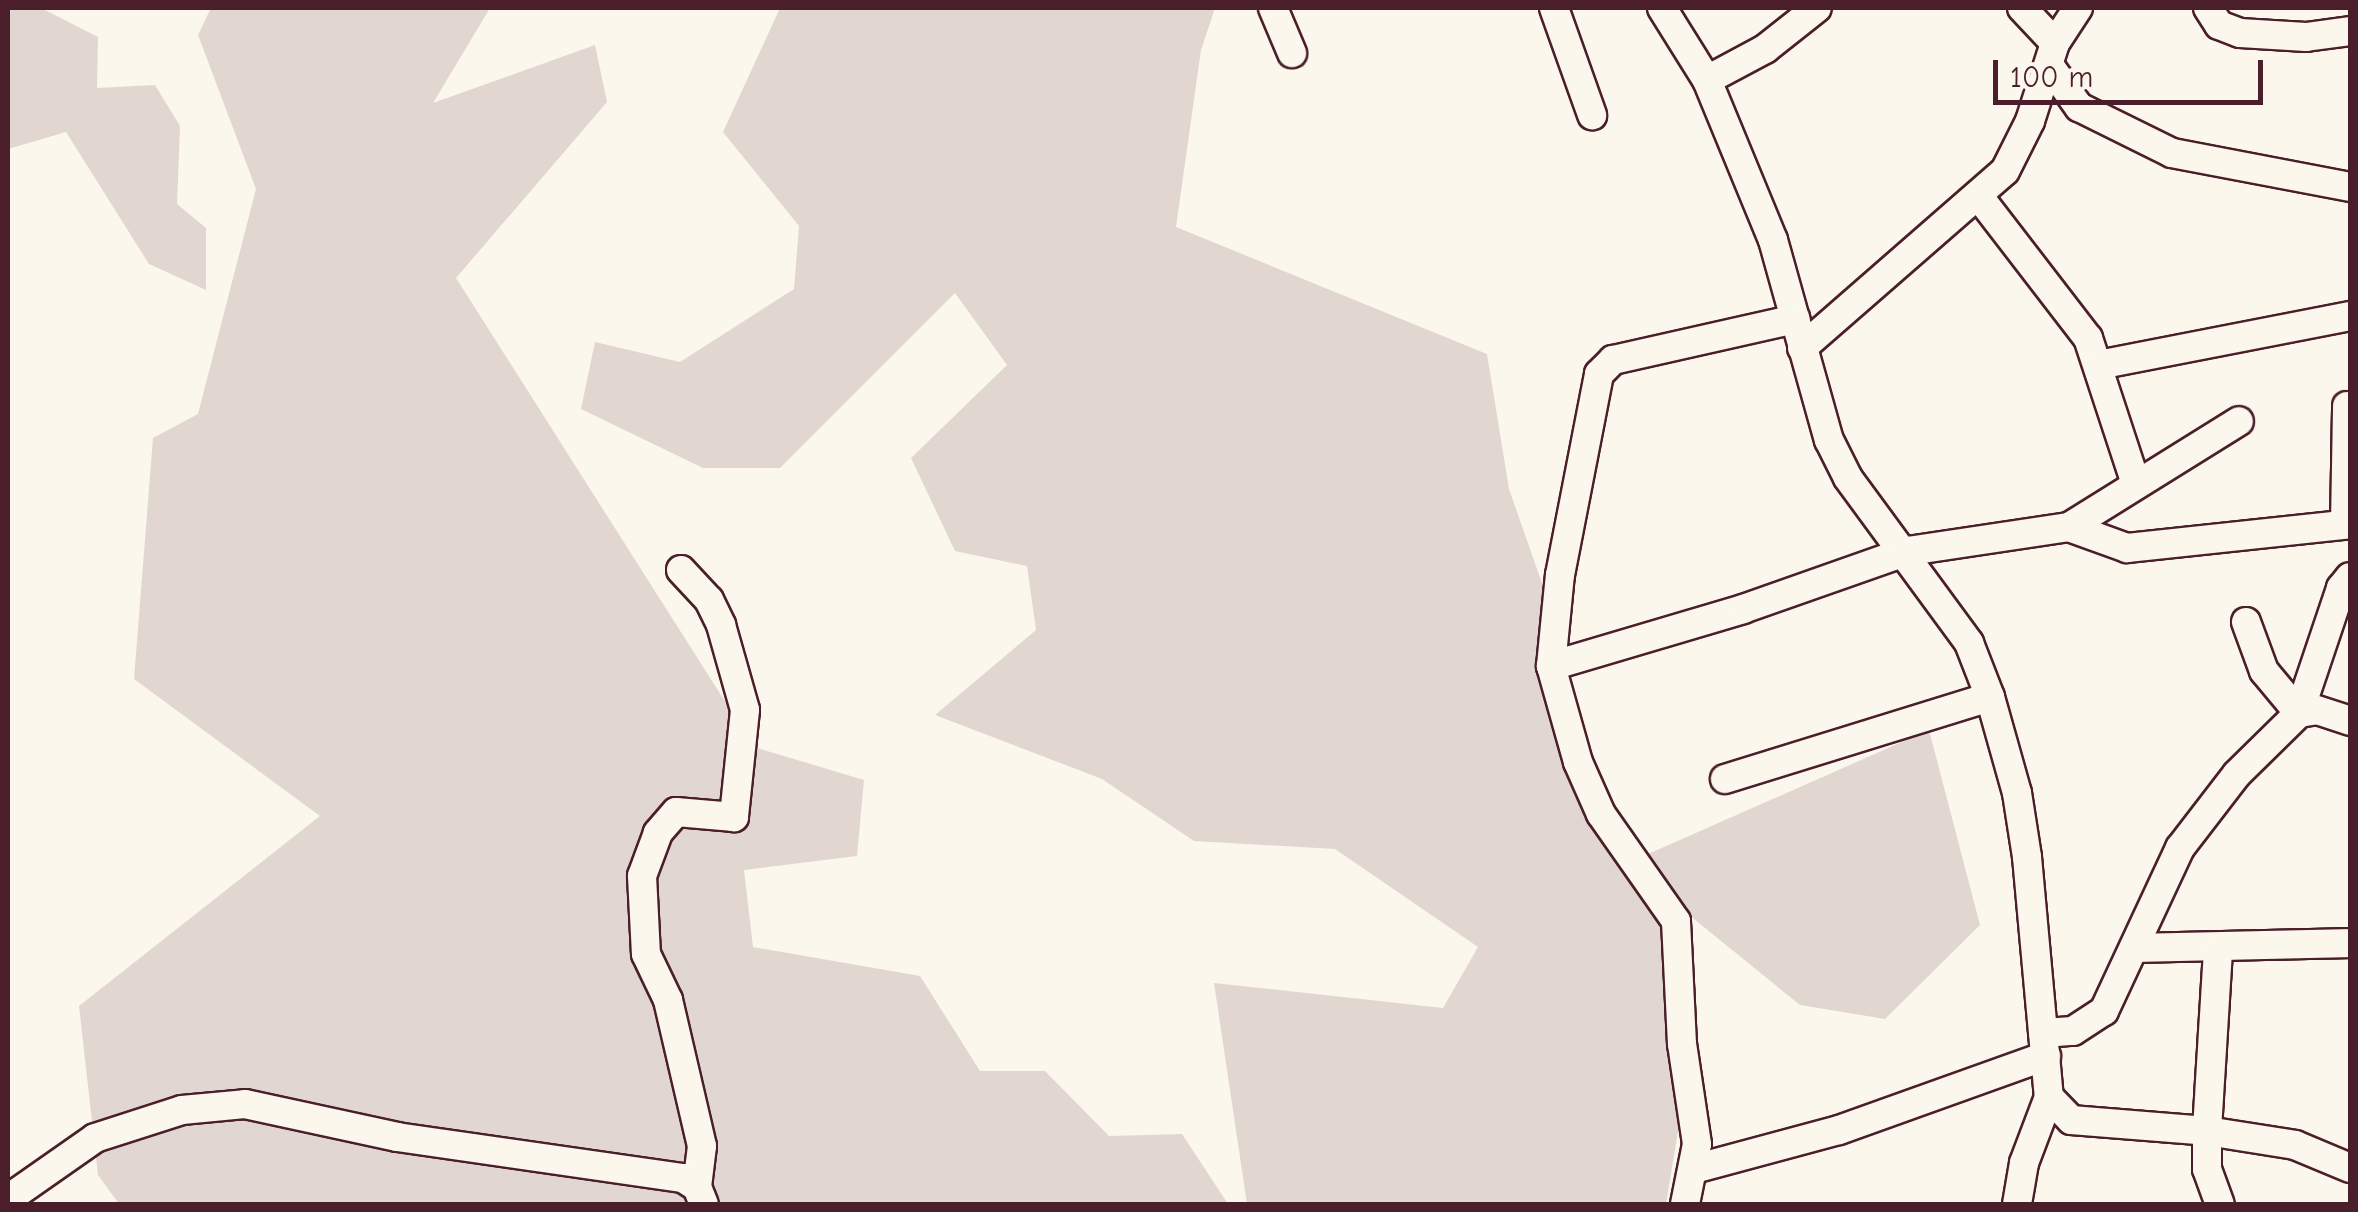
<!DOCTYPE html>
<html>
<head>
<meta charset="utf-8">
<style>
	body { margin:0 }
	#map { position:relative; width:2358px; height:1212px; overflow:hidden; background:#fbf7ec; font-family:"Comic Neue",sans-serif }
	div>[style] { position:absolute }
	.green>* { inset:0; background:#e2d7d0 }
	.roads { filter:drop-shadow(2px 0 #4a1f2b) drop-shadow(-2px 0 #4a1f2b) drop-shadow(0 2px #4a1f2b) drop-shadow(0 -2px #4a1f2b) }
	.minor>* { height:28px; margin:-14px; padding:0 14px; transform-origin:14px; border-radius:14px; background:#fbf7ec }
	span { translate:-50% -50%; white-space:nowrap; text-align:center; line-height:1.15; -webkit-text-stroke:10px #fbf7ec; paint-order:stroke }
	.frame { position:absolute; inset:0; border:10px solid #4a1f2b; pointer-events:none }
	.scale { position:absolute; left:1993px; top:60px; width:270px; height:45px; box-sizing:border-box; border:5px solid #4a1f2b; border-top:0; padding-left:12px; font-size:30px; line-height:35px; white-space:nowrap; color:#4a1f2b; -webkit-text-stroke:8px #fbf7ec; paint-order:stroke }
</style>
</head>
<body>
<div id="map">
	<div class="green">
		<div style="clip-path:polygon(8px 8px,41px 8px,98px 37px,97px 88px,155px 85px,180px 126px,177px 204px,206px 228px,206px 290px,149px 264px,66px 132px,8px 149px)"></div>
		<div style="clip-path:polygon(211px 8px,490px 8px,433px 103px,595px 45px,607px 102px,456px 278px,754px 747px,864px 780px,857px 856px,744px 870px,753px 947px,920px 976px,980px 1071px,1045px 1071px,1109px 1136px,1182px 1134px,1228px 1204px,119px 1204px,98px 1175px,79px 1006px,320px 816px,134px 679px,153px 438px,198px 414px,256px 189px,198px 35px)"></div>
		<div style="clip-path:polygon(780px 8px,1215px 8px,1201px 50px,1176px 227px,1487px 354px,1509px 489px,1543px 586px,1546px 679px,1587px 816px,1621px 866px,1929px 730px,1980px 925px,1885px 1019px,1800px 1005px,1689px 915px,1691px 1052px,1666px 1204px,1247px 1204px,1214px 983px,1443px 1008px,1478px 947px,1335px 849px,1194px 841px,1102px 779px,935px 715px,1036px 630px,1027px 566px,955px 551px,911px 458px,1007px 365px,955px 293px,780px 468px,703px 468px,581px 409px,595px 342px,680px 362px,794px 289px,799px 226px,723px 132px)"></div>
	</div>
	<div class="roads">
		<div class="minor">
			<div style="left:1273px;top:8px;width:49px;rotate:67.1deg"></div>
			<div style="left:1554px;top:8px;width:114px;rotate:70.4deg"></div>
			<div style="left:1662px;top:8px;width:85px;rotate:58deg"></div>
			<div style="left:1707px;top:80px;width:173px;rotate:67.6deg"></div>
			<div style="left:1773px;top:240px;width:208px;rotate:74.4deg"></div>
			<div style="left:1829px;top:440px;width:42px;rotate:63.4deg"></div>
			<div style="left:1848px;top:478px;width:205px;rotate:53.7deg"></div>
			<div style="left:1969px;top:643px;width:58px;rotate:68.7deg"></div>
			<div style="left:1990px;top:697px;width:100px;rotate:74.3deg"></div>
			<div style="left:2017px;top:793px;width:65px;rotate:81.1deg"></div>
			<div style="left:2027px;top:857px;width:241px;rotate:84.8deg"></div>
			<div style="left:2049px;top:1097px;width:32px;rotate:46deg"></div>
			<div style="left:2071px;top:1120px;width:136px;rotate:4.6deg"></div>
			<div style="left:2207px;top:1131px;width:38px;rotate:90deg"></div>
			<div style="left:2207px;top:1169px;width:37px;rotate:70deg"></div>
			<div style="left:2022px;top:8px;width:48px;rotate:46.7deg"></div>
			<div style="left:2208px;top:8px;width:20px;rotate:57deg"></div>
			<div style="left:2219px;top:25px;width:22px;rotate:21deg"></div>
			<div style="left:2240px;top:33px;width:66px;rotate:3.5deg"></div>
			<div style="left:2306px;top:37px;width:44px;rotate:-7.8deg"></div>
			<div style="left:2049px;top:65px;width:52px;rotate:54.5deg"></div>
			<div style="left:2079px;top:107px;width:104px;rotate:26.3deg"></div>
			<div style="left:2172px;top:153px;width:181px;rotate:10.8deg"></div>
			<div style="left:1707px;top:80px;width:66px;rotate:-28.1deg"></div>
			<div style="left:1765px;top:49px;width:66px;rotate:-38.3deg"></div>
			<div style="left:1980px;top:198px;width:177px;rotate:52.4deg"></div>
			<div style="left:2088px;top:338px;width:154px;rotate:71.8deg"></div>
			<div style="left:1802px;top:348px;width:269px;rotate:-41.1deg"></div>
			<div style="left:2005px;top:171px;width:56px;rotate:-63.4deg"></div>
			<div style="left:2030px;top:121px;width:82px;rotate:-72.2deg"></div>
			<div style="left:2055px;top:43px;width:42px;rotate:-56.7deg"></div>
			<div style="left:2098px;top:365px;width:257px;rotate:-11deg"></div>
			<div style="left:2345px;top:524px;width:118px;rotate:-89deg"></div>
			<div style="left:2069px;top:527px;width:62px;rotate:19.9deg"></div>
			<div style="left:2127px;top:548px;width:224px;rotate:-6.1deg"></div>
			<div style="left:681px;top:570px;width:41px;rotate:47deg"></div>
			<div style="left:709px;top:600px;width:28px;rotate:64deg"></div>
			<div style="left:721px;top:625px;width:88px;rotate:74.2deg"></div>
			<div style="left:745px;top:710px;width:108px;rotate:95.9deg"></div>
			<div style="left:734px;top:817px;width:58px;rotate:-175.1deg"></div>
			<div style="left:676px;top:812px;width:28px;rotate:131deg"></div>
			<div style="left:658px;top:833px;width:46px;rotate:110.4deg"></div>
			<div style="left:642px;top:876px;width:78px;rotate:87.1deg"></div>
			<div style="left:646px;top:954px;width:51px;rotate:64.4deg"></div>
			<div style="left:668px;top:1000px;width:150px;rotate:76.9deg"></div>
			<div style="left:702px;top:1146px;width:41px;rotate:97deg"></div>
			<div style="left:2246px;top:622px;width:52px;rotate:69.8deg"></div>
			<div style="left:2264px;top:671px;width:55px;rotate:50.2deg"></div>
			<div style="left:2299px;top:713px;width:132px;rotate:-71.4deg"></div>
			<div style="left:2341px;top:588px;width:14px;rotate:-51deg"></div>
			<div style="left:1551px;top:666px;width:200px;rotate:-16.5deg"></div>
			<div style="left:1743px;top:609px;width:175px;rotate:-19.4deg"></div>
			<div style="left:1908px;top:551px;width:163px;rotate:-8.5deg"></div>
			<div style="left:2069px;top:527px;width:200px;rotate:-31.9deg"></div>
			<div style="left:1725px;top:779px;width:277px;rotate:-17.2deg"></div>
			<div style="left:2137px;top:948px;width:213px;rotate:-1.3deg"></div>
			<div style="left:2218px;top:950px;width:181px;rotate:93.5deg"></div>
			<div style="left:2207px;top:1131px;width:89px;rotate:9deg"></div>
			<div style="left:2295px;top:1145px;width:60px;rotate:22.7deg"></div>
			<div style="left:2043px;top:1033px;width:30px;rotate:-4deg"></div>
			<div style="left:2073px;top:1031px;width:37px;rotate:-33deg"></div>
			<div style="left:2104px;top:1011px;width:180px;rotate:-65deg"></div>
			<div style="left:2180px;top:848px;width:93px;rotate:-52.4deg"></div>
			<div style="left:2237px;top:774px;width:87px;rotate:-44.5deg"></div>
			<div style="left:2299px;top:713px;width:18px;rotate:-9deg"></div>
			<div style="left:2317px;top:710px;width:35px;rotate:18deg"></div>
			<div style="left:1694px;top:1169px;width:150px;rotate:-15.1deg"></div>
			<div style="left:1839px;top:1130px;width:220px;rotate:-19.7deg"></div>
			<div style="left:8px;top:1199px;width:106px;rotate:-35deg"></div>
			<div style="left:95px;top:1138px;width:91px;rotate:-17.8deg"></div>
			<div style="left:182px;top:1110px;width:63px;rotate:-5.4deg"></div>
			<div style="left:245px;top:1104px;width:156px;rotate:12.2deg"></div>
			<div style="left:397px;top:1137px;width:289px;rotate:8.2deg"></div>
			<div style="left:683px;top:1178px;width:17px;rotate:33deg"></div>
			<div style="left:697px;top:1187px;width:18px;rotate:68deg"></div>
			<div style="left:1685px;top:1204px;width:61px;rotate:-78.7deg"></div>
			<div style="left:1697px;top:1144px;width:101px;rotate:-98.5deg"></div>
			<div style="left:1682px;top:1044px;width:123px;rotate:-92.8deg"></div>
			<div style="left:1676px;top:921px;width:131px;rotate:-125deg"></div>
			<div style="left:1601px;top:814px;width:57px;rotate:-113.9deg"></div>
			<div style="left:1578px;top:762px;width:100px;rotate:-105.7deg"></div>
			<div style="left:1551px;top:666px;width:91px;rotate:-84.4deg"></div>
			<div style="left:1560px;top:575px;width:205px;rotate:-79deg"></div>
			<div style="left:1599px;top:374px;width:20px;rotate:-45deg"></div>
			<div style="left:1613px;top:360px;width:187px;rotate:-12.7deg"></div>
			<div style="left:2017px;top:1204px;width:42px;rotate:-80.3deg"></div>
			<div style="left:2024px;top:1163px;width:71px;rotate:-69.3deg"></div>
		</div>
	</div>
	<div class="frame"></div>
	<div class="scale">100 m</div>
</div>
</body>
</html>
